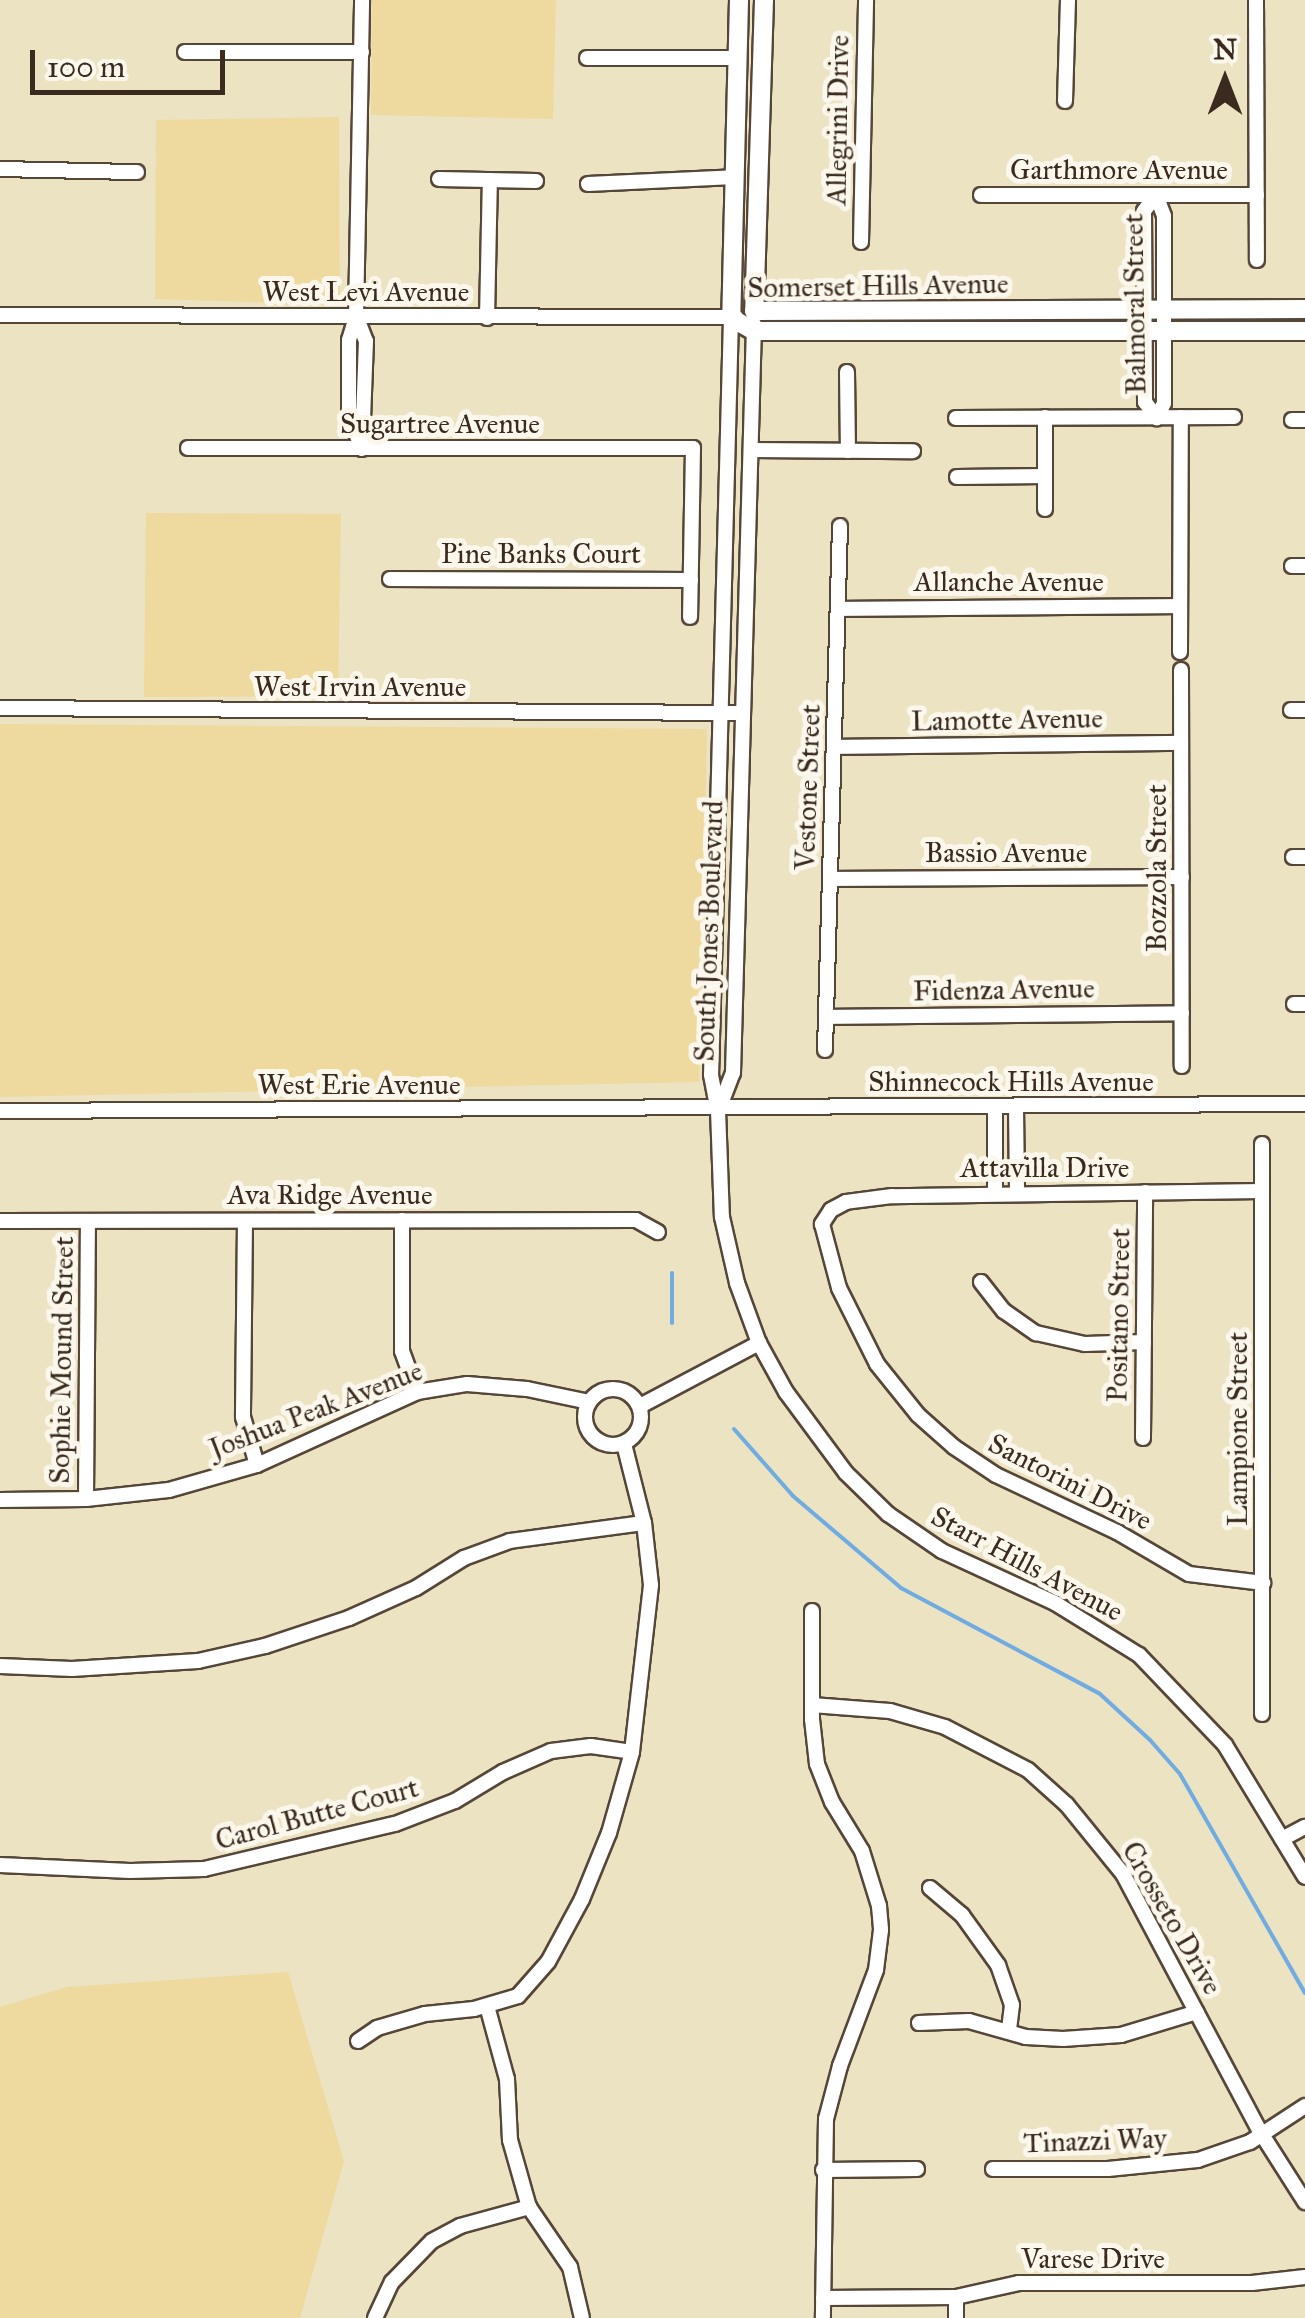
<!DOCTYPE html>
<html>
<head>
<meta charset="utf-8">
<style>
	body { margin:0 }
	#map { position:relative; width:1305px; height:2318px; overflow:hidden; background:#ece3c3; font-family:"IM FELL Great Primer",serif }
	div>[style] { position:absolute }
	.sand>* { inset:0; background:#eeda9e }
	.stream>* { height:4px; margin:-2px; padding:0 2px; transform-origin:2px; border-radius:2px; background:#70ace1 }
	.roads { filter:drop-shadow(2px 0 #564637) drop-shadow(-2px 0 #564637) drop-shadow(0 2px #564637) drop-shadow(0 -2px #564637) }
	.minor>* { height:14px; margin:-7px; padding:0 7px; transform-origin:7px; border-radius:7px; background:#fff }
	.minor>.ring { margin:-7px; padding:0; box-sizing:content-box; background:none; border:14px solid #fff; border-radius:50% }
	.major>* { height:18px; margin:-9px; padding:0 9px; transform-origin:9px; border-radius:9px; background:#fff }
	span { translate:-50% -50%; white-space:nowrap; text-align:center; line-height:1.15; -webkit-text-stroke:10px #fbf7ec; paint-order:stroke }
	.street-label { font-size:28px; color:#3b2a1e }
	.north { position:absolute; left:1175px; top:30px; width:100px; height:100px; -webkit-text-stroke:8px #fbf7ec; paint-order:stroke; rotate:0deg; font-size:28px; font-weight:700; line-height:40px; text-align:center; color:#3b2a1e }
	.north::after { content:''; display:block; margin:auto; width:35px; height:45px; background:#3b2a1e; clip-path:polygon(50% 0,100% 100%,50% 72%,0 100%) }
	.scale { position:absolute; left:30px; top:50px; width:195px; height:45px; box-sizing:border-box; border:5px solid #3b2a1e; border-top:0; padding-left:12px; font-size:30px; line-height:35px; white-space:nowrap; color:#3b2a1e; -webkit-text-stroke:8px #fbf7ec; paint-order:stroke }
</style>
</head>
<body>
<div id="map">
	<div class="sand">
		<div style="clip-path:polygon(372px 0,556px 0,553px 119px,371px 115px)"></div>
		<div style="clip-path:polygon(339px 117px,340px 305px,155px 299px,156px 120px)"></div>
		<div style="clip-path:polygon(146px 513px,341px 514px,338px 696px,144px 697px)"></div>
		<div style="clip-path:polygon(0 724px,707px 729px,699px 1082px,0 1097px)"></div>
		<div style="clip-path:polygon(288px 1972px,344px 2161px,300px 2318px,0 2318px,0 2007px,67px 1987px)"></div>
	</div>
	<div class="stream">
		<div style="left:672px;top:1273px;width:50px;rotate:90deg"></div>
		<div style="left:734px;top:1429px;width:89px;rotate:48.6deg"></div>
		<div style="left:793px;top:1496px;width:142px;rotate:40.4deg"></div>
		<div style="left:901px;top:1588px;width:225px;rotate:28deg"></div>
		<div style="left:1100px;top:1694px;width:68px;rotate:42.6deg"></div>
		<div style="left:1150px;top:1740px;width:45px;rotate:48.6deg"></div>
		<div style="left:1180px;top:1774px;width:252px;rotate:60.3deg"></div>
	</div>
	<div class="roads">
		<div class="minor">
			<div style="left:1256px;top:0;width:260px;rotate:89.8deg"></div>
			<div style="left:185px;top:52px;width:177px"></div>
			<div style="left:587px;top:58px;width:151px"></div>
			<div style="left:1065px;top:101px;width:101px;rotate:-88.3deg"></div>
			<div style="left:0;top:169px;width:137px;rotate:1.3deg"></div>
			<div style="left:439px;top:179px;width:97px;rotate:1.2deg"></div>
			<div style="left:588px;top:184px;width:146px;rotate:-2.7deg"></div>
			<div style="left:981px;top:195px;width:276px"></div>
			<div style="left:1156px;top:195px;width:22px;rotate:69deg"></div>
			<div style="left:1164px;top:216px;width:187px;rotate:90deg"></div>
			<div style="left:1164px;top:403px;width:17px;rotate:115deg"></div>
			<div style="left:1157px;top:418px;width:20px;rotate:-127deg"></div>
			<div style="left:1145px;top:402px;width:191px;rotate:-90.3deg"></div>
			<div style="left:1144px;top:211px;width:20px;rotate:-53deg"></div>
			<div style="left:861px;top:242px;width:242px;rotate:-88.8deg"></div>
			<div style="left:0;top:315px;width:736px;rotate:0.16deg"></div>
			<div style="left:357px;top:318px;width:25px;rotate:69deg"></div>
			<div style="left:366px;top:341px;width:103px;rotate:92.2deg"></div>
			<div style="left:487px;top:318px;width:138px;rotate:-88.8deg"></div>
			<div style="left:731px;top:318px;width:757px;rotate:91.51deg"></div>
			<div style="left:711px;top:1075px;width:36px;rotate:79deg"></div>
			<div style="left:718px;top:1110px;width:107px;rotate:87.9deg"></div>
			<div style="left:722px;top:1217px;width:68px;rotate:77.2deg"></div>
			<div style="left:737px;top:1283px;width:64px;rotate:69.9deg"></div>
			<div style="left:759px;top:1343px;width:56px;rotate:61.1deg"></div>
			<div style="left:786px;top:1392px;width:101px;rotate:53.5deg"></div>
			<div style="left:846px;top:1473px;width:59px;rotate:44.3deg"></div>
			<div style="left:888px;top:1514px;width:65px;rotate:34.4deg"></div>
			<div style="left:942px;top:1551px;width:124px;rotate:24.7deg"></div>
			<div style="left:1055px;top:1603px;width:99px;rotate:31.8deg"></div>
			<div style="left:1139px;top:1655px;width:124px;rotate:46.3deg"></div>
			<div style="left:1225px;top:1745px;width:154px;rotate:58.8deg"></div>
			<div style="left:847px;top:372px;width:79px;rotate:89.3deg"></div>
			<div style="left:1045px;top:417px;width:92px;rotate:90deg"></div>
			<div style="left:956px;top:418px;width:278px;rotate:-0.2deg"></div>
			<div style="left:1292px;top:420px;width:13px"></div>
			<div style="left:188px;top:448px;width:505px"></div>
			<div style="left:693px;top:448px;width:169px;rotate:91deg"></div>
			<div style="left:362px;top:449px;width:36px;rotate:-111deg"></div>
			<div style="left:349px;top:415px;width:75px;rotate:-90deg"></div>
			<div style="left:349px;top:340px;width:24px;rotate:-73deg"></div>
			<div style="left:356px;top:317px;width:317px;rotate:-88.9deg"></div>
			<div style="left:751px;top:450px;width:162px;rotate:0.4deg"></div>
			<div style="left:957px;top:477px;width:88px;rotate:-0.7deg"></div>
			<div style="left:1292px;top:566px;width:13px"></div>
			<div style="left:390px;top:579px;width:301px;rotate:0.2deg"></div>
			<div style="left:838px;top:609px;width:342px;rotate:-0.5deg"></div>
			<div style="left:1180px;top:652px;width:235px;rotate:-89.8deg"></div>
			<div style="left:1181px;top:670px;width:396px;rotate:89.9deg"></div>
			<div style="left:0;top:708px;width:743px;rotate:0.39deg"></div>
			<div style="left:1291px;top:710px;width:14px"></div>
			<div style="left:834px;top:747px;width:347px;rotate:-0.7deg"></div>
			<div style="left:1293px;top:857px;width:12px"></div>
			<div style="left:830px;top:879px;width:352px;rotate:-0.3deg"></div>
			<div style="left:1294px;top:1004px;width:11px"></div>
			<div style="left:826px;top:1017px;width:356px;rotate:-0.6deg"></div>
			<div style="left:825px;top:1050px;width:524px;rotate:-88.36deg"></div>
			<div style="left:995px;top:1107px;width:85px;rotate:90deg"></div>
			<div style="left:1016px;top:1107px;width:85px;rotate:89.3deg"></div>
			<div style="left:719px;top:1109px;width:39px;rotate:-69deg"></div>
			<div style="left:733px;top:1073px;width:749px;rotate:-88.39deg"></div>
			<div style="left:0;top:1111px;width:1305px;rotate:-0.31deg"></div>
			<div style="left:1262px;top:1191px;width:370px;rotate:179.2deg"></div>
			<div style="left:892px;top:1196px;width:46px;rotate:172.6deg"></div>
			<div style="left:846px;top:1202px;width:17px;rotate:152deg"></div>
			<div style="left:831px;top:1210px;width:17px;rotate:123deg"></div>
			<div style="left:822px;top:1224px;width:66px;rotate:75.1deg"></div>
			<div style="left:839px;top:1288px;width:85px;rotate:63.4deg"></div>
			<div style="left:877px;top:1364px;width:65px;rotate:51.2deg"></div>
			<div style="left:918px;top:1415px;width:48px;rotate:41.6deg"></div>
			<div style="left:954px;top:1447px;width:50px;rotate:33.7deg"></div>
			<div style="left:996px;top:1475px;width:134px;rotate:25.2deg"></div>
			<div style="left:1117px;top:1532px;width:83px;rotate:30.3deg"></div>
			<div style="left:1189px;top:1574px;width:75px;rotate:6.9deg"></div>
			<div style="left:402px;top:1220px;width:131px;rotate:90deg"></div>
			<div style="left:402px;top:1351px;width:44px;rotate:69.9deg"></div>
			<div style="left:0;top:1221px;width:636px;rotate:-0.09deg"></div>
			<div style="left:636px;top:1220px;width:25px;rotate:29deg"></div>
			<div style="left:245px;top:1221px;width:196px;rotate:90.6deg"></div>
			<div style="left:243px;top:1417px;width:50px;rotate:73.7deg"></div>
			<div style="left:981px;top:1282px;width:37px;rotate:52deg"></div>
			<div style="left:1004px;top:1311px;width:39px;rotate:35deg"></div>
			<div style="left:1036px;top:1333px;width:50px;rotate:12.7deg"></div>
			<div style="left:1085px;top:1344px;width:59px;rotate:-1.9deg"></div>
			<div class="ring" style="left:585px;top:1389px;width:42px;height:42px"></div>
			<div style="left:640px;top:1406px;width:135px;rotate:-27.9deg"></div>
			<div style="left:1143px;top:1438px;width:246px;rotate:-89.5deg"></div>
			<div style="left:86px;top:1499px;width:278px;rotate:-89.6deg"></div>
			<div style="left:0;top:1500px;width:86px;rotate:-0.7deg"></div>
			<div style="left:86px;top:1499px;width:83px;rotate:-6.2deg"></div>
			<div style="left:169px;top:1490px;width:91px;rotate:-15.9deg"></div>
			<div style="left:257px;top:1465px;width:176px;rotate:-24.5deg"></div>
			<div style="left:417px;top:1392px;width:51px;rotate:-9.1deg"></div>
			<div style="left:467px;top:1384px;width:60px;rotate:4.8deg"></div>
			<div style="left:527px;top:1389px;width:63px;rotate:11.8deg"></div>
			<div style="left:812px;top:1611px;width:108px;rotate:90deg"></div>
			<div style="left:812px;top:1719px;width:45px;rotate:83.7deg"></div>
			<div style="left:817px;top:1764px;width:41px;rotate:68.5deg"></div>
			<div style="left:832px;top:1802px;width:57px;rotate:58.5deg"></div>
			<div style="left:862px;top:1851px;width:58px;rotate:72.8deg"></div>
			<div style="left:879px;top:1906px;width:24px;rotate:85deg"></div>
			<div style="left:881px;top:1930px;width:40px;rotate:97.1deg"></div>
			<div style="left:876px;top:1970px;width:103px;rotate:110.6deg"></div>
			<div style="left:840px;top:2066px;width:55px;rotate:104.8deg"></div>
			<div style="left:826px;top:2119px;width:199px;rotate:90.9deg"></div>
			<div style="left:0;top:1666px;width:72px;rotate:2.4deg"></div>
			<div style="left:72px;top:1669px;width:126px;rotate:-3.6deg"></div>
			<div style="left:198px;top:1661px;width:69px;rotate:-12.6deg"></div>
			<div style="left:265px;top:1646px;width:89px;rotate:-18.4deg"></div>
			<div style="left:349px;top:1618px;width:73px;rotate:-24.1deg"></div>
			<div style="left:416px;top:1588px;width:57px;rotate:-32deg"></div>
			<div style="left:464px;top:1558px;width:49px;rotate:-20.3deg"></div>
			<div style="left:510px;top:1541px;width:135px;rotate:-7.7deg"></div>
			<div style="left:812px;top:1705px;width:78px;rotate:4.4deg"></div>
			<div style="left:890px;top:1711px;width:57px;rotate:16.2deg"></div>
			<div style="left:945px;top:1727px;width:93px;rotate:27.4deg"></div>
			<div style="left:1028px;top:1770px;width:52px;rotate:41.9deg"></div>
			<div style="left:1067px;top:1805px;width:89px;rotate:50.9deg"></div>
			<div style="left:1123px;top:1874px;width:293px;rotate:62deg"></div>
			<div style="left:1261px;top:2133px;width:82px;rotate:57.5deg"></div>
			<div style="left:1262px;top:1714px;width:570px;rotate:-90deg"></div>
			<div style="left:1282px;top:1839px;width:26px;rotate:-28deg"></div>
			<div style="left:0;top:1865px;width:130px;rotate:2.6deg"></div>
			<div style="left:130px;top:1871px;width:74px;rotate:-1.5deg"></div>
			<div style="left:204px;top:1869px;width:196px;rotate:-13.3deg"></div>
			<div style="left:395px;top:1824px;width:64px;rotate:-21deg"></div>
			<div style="left:455px;top:1801px;width:56px;rotate:-31.1deg"></div>
			<div style="left:503px;top:1772px;width:52px;rotate:-23.6deg"></div>
			<div style="left:551px;top:1751px;width:40px;rotate:-7.1deg"></div>
			<div style="left:591px;top:1746px;width:41px;rotate:8.3deg"></div>
			<div style="left:930px;top:1888px;width:42px;rotate:40.2deg"></div>
			<div style="left:962px;top:1915px;width:62px;rotate:54.2deg"></div>
			<div style="left:998px;top:1965px;width:42px;rotate:70.7deg"></div>
			<div style="left:1012px;top:2005px;width:26px;rotate:97deg"></div>
			<div style="left:487px;top:2006px;width:76px;rotate:74.7deg"></div>
			<div style="left:507px;top:2079px;width:61px;rotate:87.2deg"></div>
			<div style="left:510px;top:2140px;width:70px;rotate:74.2deg"></div>
			<div style="left:529px;top:2207px;width:73px;rotate:55.7deg"></div>
			<div style="left:570px;top:2267px;width:52px;rotate:76.8deg"></div>
			<div style="left:919px;top:2023px;width:50px;rotate:-2.3deg"></div>
			<div style="left:969px;top:2021px;width:59px;rotate:15.7deg"></div>
			<div style="left:1026px;top:2037px;width:37px;rotate:3deg"></div>
			<div style="left:1063px;top:2039px;width:58px;rotate:-3.9deg"></div>
			<div style="left:1121px;top:2035px;width:79px;rotate:-16.8deg"></div>
			<div style="left:358px;top:2041px;width:23px;rotate:-34deg"></div>
			<div style="left:377px;top:2028px;width:50px;rotate:-16.3deg"></div>
			<div style="left:425px;top:2014px;width:49px;rotate:-5.8deg"></div>
			<div style="left:474px;top:2009px;width:46px;rotate:-16.5deg"></div>
			<div style="left:518px;top:1996px;width:45px;rotate:-48.6deg"></div>
			<div style="left:548px;top:1962px;width:72px;rotate:-61.6deg"></div>
			<div style="left:582px;top:1899px;width:71px;rotate:-67.8deg"></div>
			<div style="left:609px;top:1833px;width:84px;rotate:-74.1deg"></div>
			<div style="left:632px;top:1752px;width:168px;rotate:-83.5deg"></div>
			<div style="left:651px;top:1585px;width:62px;rotate:-96.4deg"></div>
			<div style="left:644px;top:1523px;width:81px;rotate:-104.2deg"></div>
			<div style="left:993px;top:2169px;width:115px"></div>
			<div style="left:1108px;top:2169px;width:90px;rotate:-5.7deg"></div>
			<div style="left:1198px;top:2160px;width:55px;rotate:-19.1deg"></div>
			<div style="left:1250px;top:2142px;width:66px;rotate:-33.2deg"></div>
			<div style="left:823px;top:2170px;width:94px;rotate:-0.6deg"></div>
			<div style="left:956px;top:2297px;width:21px;rotate:90deg"></div>
			<div style="left:823px;top:2298px;width:133px;rotate:-0.4deg"></div>
			<div style="left:956px;top:2297px;width:65px;rotate:-12.5deg"></div>
			<div style="left:1019px;top:2283px;width:233px"></div>
			<div style="left:1252px;top:2283px;width:53px;rotate:-6.5deg"></div>
			<div style="left:375px;top:2318px;width:40px;rotate:-65deg"></div>
			<div style="left:392px;top:2282px;width:57px;rotate:-45.7deg"></div>
			<div style="left:432px;top:2241px;width:32px;rotate:-28deg"></div>
			<div style="left:460px;top:2226px;width:72px;rotate:-15.4deg"></div>
		</div>
		<div class="major">
			<div style="left:739px;top:0;width:318px;rotate:91.4deg"></div>
			<div style="left:731px;top:318px;width:26px;rotate:29deg"></div>
			<div style="left:754px;top:331px;width:551px"></div>
			<div style="left:764px;top:0;width:311px;rotate:91.8deg"></div>
			<div style="left:754px;top:311px;width:551px;rotate:-0.21deg"></div>
		</div>
	</div>
	<div class="street-label">
		<span style="left:838px;top:120px;rotate:-89deg">Allegrini Drive</span>
		<span style="left:1119px;top:170px">Garthmore Avenue</span>
		<span style="left:878px;top:286px;rotate:-1deg">Somerset Hills Avenue</span>
		<span style="left:366px;top:292px">West Levi Avenue</span>
		<span style="left:1135px;top:304px;rotate:-91deg">Balmoral Street</span>
		<span style="left:440px;top:424px">Sugartree Avenue</span>
		<span style="left:541px;top:554px">Pine Banks Court</span>
		<span style="left:1009px;top:582px">Allanche Avenue</span>
		<span style="left:360px;top:687px">West Irvin Avenue</span>
		<span style="left:1007px;top:720px;rotate:-1deg">Lamotte Avenue</span>
		<span style="left:808px;top:787px;rotate:-88deg">Vestone Street</span>
		<span style="left:1006px;top:853px">Bassio Avenue</span>
		<span style="left:1157px;top:868px;rotate:-90deg">Bozzola Street</span>
		<span style="left:709px;top:931px;rotate:-88deg">South Jones Boulevard</span>
		<span style="left:1004px;top:990px;rotate:-1deg">Fidenza Avenue</span>
		<span style="left:1011px;top:1082px">Shinnecock Hills Avenue</span>
		<span style="left:359px;top:1085px">West Erie Avenue</span>
		<span style="left:1045px;top:1168px">Attavilla Drive</span>
		<span style="left:330px;top:1195px">Ava Ridge Avenue</span>
		<span style="left:1119px;top:1315px;rotate:-89deg">Positano Street</span>
		<span style="left:62px;top:1360px;rotate:-89deg">Sophie Mound Street</span>
		<span style="left:316px;top:1410px;rotate:-21deg">Joshua Peak Avenue</span>
		<span style="left:1238px;top:1429px;rotate:-90deg">Lampione Street</span>
		<span style="left:1070px;top:1482px;rotate:27deg">Santorini Drive</span>
		<span style="left:1027px;top:1564px;rotate:28deg">Starr Hills Avenue</span>
		<span style="left:317px;top:1814px;rotate:-15deg">Carol Butte Court</span>
		<span style="left:1172px;top:1918px;rotate:60deg">Crosseto Drive</span>
		<span style="left:1095px;top:2141px;rotate:-2deg">Tinazzi Way</span>
		<span style="left:1093px;top:2259px">Varese Drive</span>
	</div>
	<div class="north">N</div>
	<div class="scale">100 m</div>
</div>
</body>
</html>
